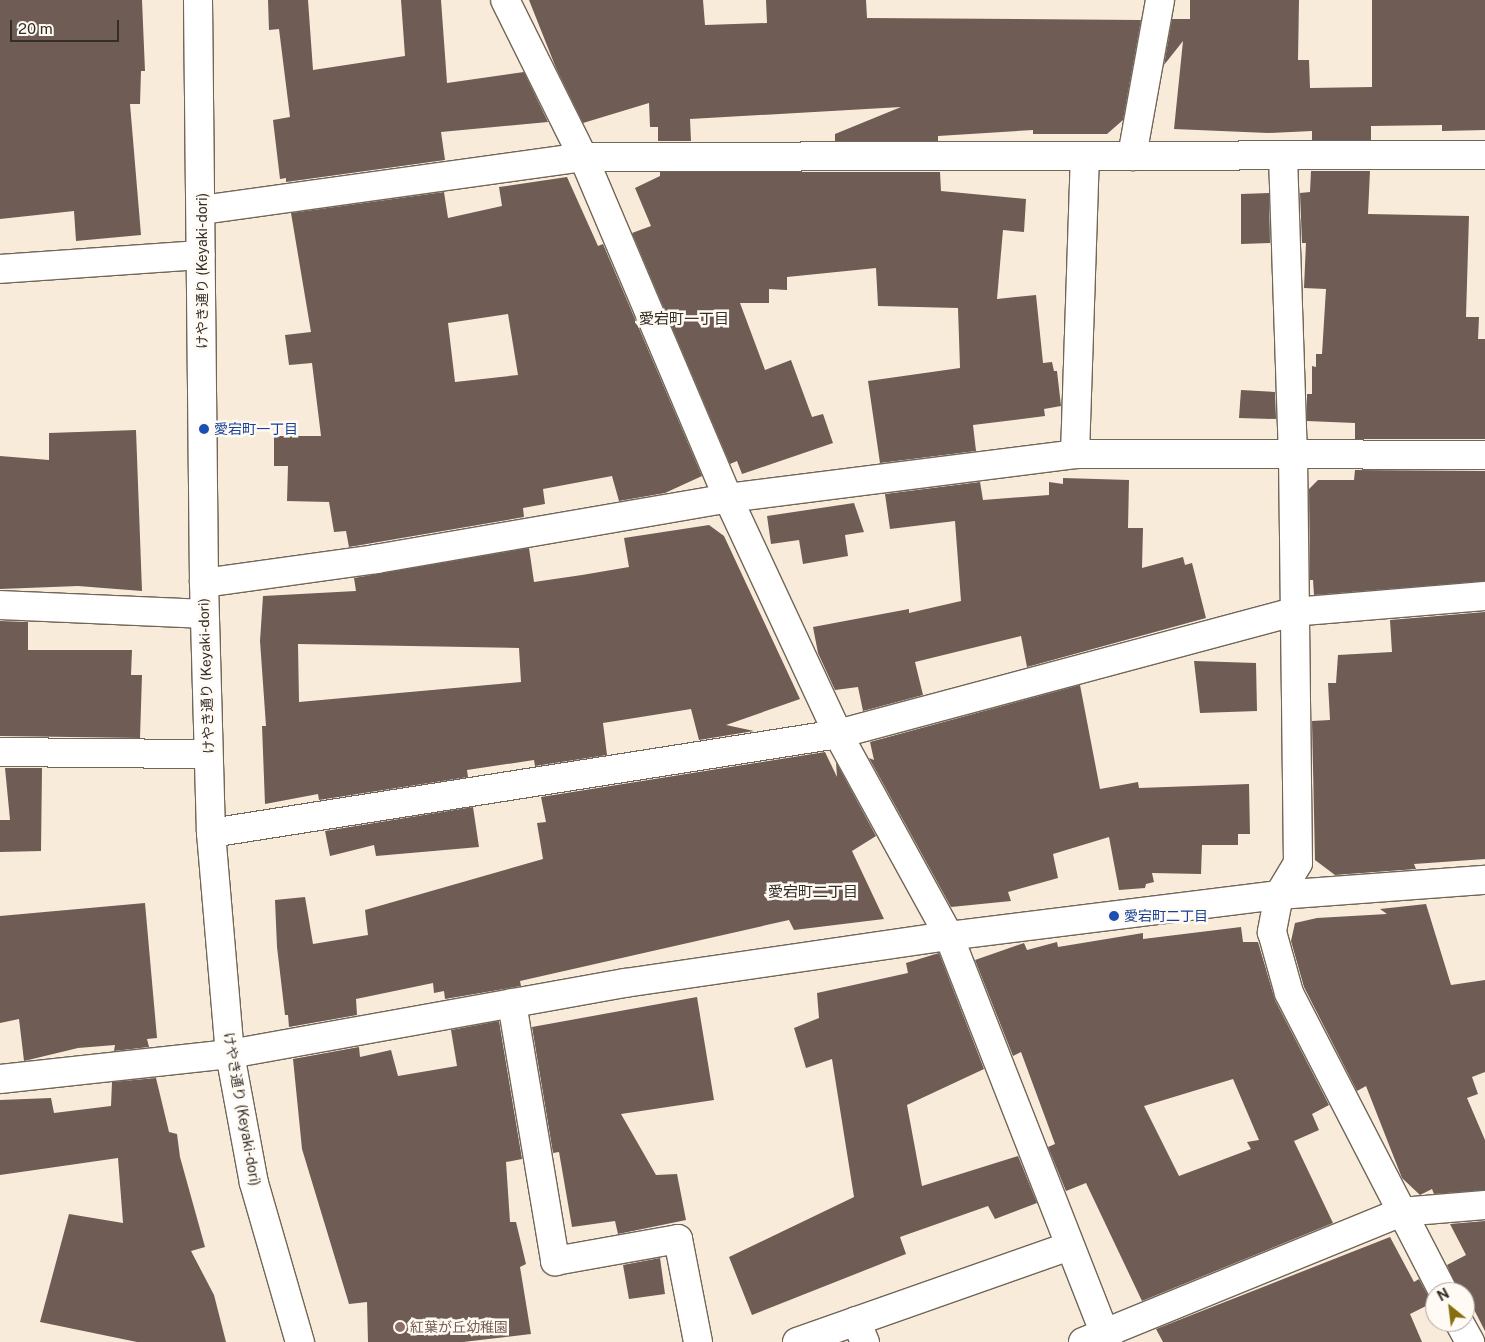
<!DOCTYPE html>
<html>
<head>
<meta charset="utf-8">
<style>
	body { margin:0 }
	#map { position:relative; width:1485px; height:1342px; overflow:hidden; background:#f8ebda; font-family:"Public Sans","Noto Sans JP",sans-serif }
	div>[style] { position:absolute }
	.building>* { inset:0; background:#6e5c55 }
	.roads { filter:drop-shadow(1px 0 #716657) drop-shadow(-1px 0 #716657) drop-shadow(0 1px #716657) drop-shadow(0 -1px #716657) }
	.street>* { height:28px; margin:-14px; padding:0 14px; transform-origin:14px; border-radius:14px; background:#fff }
	.secondary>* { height:28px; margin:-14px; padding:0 14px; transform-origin:14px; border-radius:14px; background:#fff }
	.dots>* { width:14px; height:14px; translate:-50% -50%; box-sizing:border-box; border:2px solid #fffaf3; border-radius:50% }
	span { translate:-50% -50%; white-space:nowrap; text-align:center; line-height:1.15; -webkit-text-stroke:5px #fffaf3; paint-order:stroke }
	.street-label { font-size:14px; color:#332e27 }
	.transit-label { font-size:14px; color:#164399 }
	.left { translate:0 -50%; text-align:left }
	.education-label { font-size:14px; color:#785e54 }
	.neighbourhood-label { font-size:15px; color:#332e27 }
	.north { position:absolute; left:1425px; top:1282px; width:50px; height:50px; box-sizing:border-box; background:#fffaf3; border:1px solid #ada8a1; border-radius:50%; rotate:331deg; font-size:14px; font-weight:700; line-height:20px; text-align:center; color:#332e27 }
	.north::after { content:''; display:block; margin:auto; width:18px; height:22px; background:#876f0f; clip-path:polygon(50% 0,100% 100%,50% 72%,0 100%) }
	.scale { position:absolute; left:10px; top:20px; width:109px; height:22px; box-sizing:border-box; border:2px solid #332e27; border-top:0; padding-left:6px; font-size:15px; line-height:18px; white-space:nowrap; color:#332e27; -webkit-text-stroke:4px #fffaf3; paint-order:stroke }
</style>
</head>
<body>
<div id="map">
	<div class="building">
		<div style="clip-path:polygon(0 0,142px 0,145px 71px,141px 71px,140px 104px,130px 104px,141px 235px,76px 241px,74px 211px,0 219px)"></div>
		<div style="clip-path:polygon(268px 0,308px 0,313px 70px,405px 56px,401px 0,441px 0,447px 83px,524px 72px,548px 122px,441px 132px,445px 160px,286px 182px,286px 178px,280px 179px,273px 120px,290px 117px,279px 29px,269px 30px)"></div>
		<div style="clip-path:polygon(529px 0,703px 0,705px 25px,767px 23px,766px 0,866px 0,867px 18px,1141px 20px,1123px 120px,1107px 134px,1033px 134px,1033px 130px,938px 136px,938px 141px,835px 141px,835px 134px,901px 107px,690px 119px,691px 141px,658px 141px,658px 127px,650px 127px,649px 103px,583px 123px,556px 68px)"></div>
		<div style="clip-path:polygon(1190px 0,1299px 0,1298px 60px,1309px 60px,1310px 88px,1372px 87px,1372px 0,1485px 0,1485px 130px,1442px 131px,1442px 125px,1371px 126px,1371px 140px,1312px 140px,1312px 131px,1268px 133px,1174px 129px,1183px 41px,1164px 65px,1172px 19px,1190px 19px)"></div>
		<div style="clip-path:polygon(1311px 171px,1370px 171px,1368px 214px,1469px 216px,1466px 317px,1479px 317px,1478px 339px,1485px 339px,1485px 439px,1355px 439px,1355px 423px,1307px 421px,1307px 394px,1312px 394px,1312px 366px,1316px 367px,1316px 354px,1322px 354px,1326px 289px,1304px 288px,1306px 243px,1302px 243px,1300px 193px,1310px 192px)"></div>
		<div style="clip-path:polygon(660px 172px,940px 172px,941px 191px,1026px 199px,1024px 232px,1003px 230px,997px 299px,1036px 295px,1043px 363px,1052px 362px,1054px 371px,1057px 371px,1061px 406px,1044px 409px,1045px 416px,973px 425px,976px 451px,880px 463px,868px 381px,960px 368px,958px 308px,878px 306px,876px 268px,787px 277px,787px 290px,769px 289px,769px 303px,740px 303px,765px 370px,791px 360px,812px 417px,823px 414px,833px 443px,742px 474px,737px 461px,730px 464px,632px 233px,651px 226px,635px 188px,660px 176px)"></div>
		<div style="clip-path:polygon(evenodd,567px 177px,598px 246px,603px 244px,702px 476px,665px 493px,619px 501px,612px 476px,543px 489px,545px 504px,523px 508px,524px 517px,349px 547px,346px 531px,334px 532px,329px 502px,287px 501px,288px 466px,274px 466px,274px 436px,321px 436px,312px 363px,289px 365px,285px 335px,311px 332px,291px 213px,444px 192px,448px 218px,502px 206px,499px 187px,567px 177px,508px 314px,518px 375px,455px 382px,448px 323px,508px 314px)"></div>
		<div style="clip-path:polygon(1269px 193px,1270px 243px,1241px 244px,1241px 194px)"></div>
		<div style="clip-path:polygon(1241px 390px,1275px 392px,1276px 419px,1239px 418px)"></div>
		<div style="clip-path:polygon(136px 430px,142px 591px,78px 586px,0 589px,0 456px,49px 460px,49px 433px)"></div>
		<div style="clip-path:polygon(1355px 470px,1485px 471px,1485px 581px,1314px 595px,1313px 580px,1310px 580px,1309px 489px,1318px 480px,1354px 480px)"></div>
		<div style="clip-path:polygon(1063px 478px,1129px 480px,1128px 528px,1143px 528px,1142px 568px,1183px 557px,1185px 565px,1192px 563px,1206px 618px,1027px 667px,1021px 636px,915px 662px,923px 695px,863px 711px,858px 687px,835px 690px,818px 653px,813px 627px,909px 609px,909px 613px,961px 601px,955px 521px,890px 529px,885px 494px,980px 482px,983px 500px,1049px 495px,1049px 482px,1063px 484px)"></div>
		<div style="clip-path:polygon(854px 503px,864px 532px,845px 535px,848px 556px,803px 564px,799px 540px,771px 544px,767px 516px)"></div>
		<div style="clip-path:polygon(evenodd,709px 525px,724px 536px,800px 699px,726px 725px,754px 731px,699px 740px,691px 709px,603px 723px,607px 755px,535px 766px,534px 760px,467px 770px,468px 777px,319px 800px,318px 794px,265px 804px,262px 726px,266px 726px,260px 641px,263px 596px,356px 591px,354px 578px,529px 548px,534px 582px,582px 575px,629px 567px,624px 538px,709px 525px,298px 644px,519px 648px,521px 682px,299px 702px,298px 644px)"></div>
		<div style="clip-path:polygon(1485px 612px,1485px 859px,1414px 864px,1416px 869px,1335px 875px,1315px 860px,1312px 721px,1330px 720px,1328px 683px,1336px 683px,1338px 655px,1392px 652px,1390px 620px)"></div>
		<div style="clip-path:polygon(0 621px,28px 622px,28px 650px,132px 650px,131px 675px,142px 675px,140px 738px,0 736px)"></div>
		<div style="clip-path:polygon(1194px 661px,1256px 663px,1257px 711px,1200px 713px)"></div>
		<div style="clip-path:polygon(1080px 685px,1100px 789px,1138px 782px,1139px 788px,1249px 784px,1250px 834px,1238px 834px,1238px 845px,1202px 845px,1201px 874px,1152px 873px,1154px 882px,1146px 884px,1145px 888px,1119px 890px,1109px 837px,1053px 854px,1058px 878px,1008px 892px,1011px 901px,951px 907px,869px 758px,874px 760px,870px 742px)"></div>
		<div style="clip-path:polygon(825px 752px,837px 777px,836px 762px,876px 836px,852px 851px,884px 919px,794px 930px,789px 920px,520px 981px,521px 986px,445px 999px,444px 991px,434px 993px,433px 983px,356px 999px,357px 1015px,289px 1027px,288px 1015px,285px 1015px,277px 947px,275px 900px,305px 897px,313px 944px,368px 935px,365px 910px,543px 859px,537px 823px,546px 822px,541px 797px)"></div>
		<div style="clip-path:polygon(5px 768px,42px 768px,41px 851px,0 852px,0 820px,10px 820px)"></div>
		<div style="clip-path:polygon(473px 807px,479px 847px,376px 856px,374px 845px,330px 856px,325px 831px)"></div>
		<div style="clip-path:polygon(145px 903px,157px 1038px,147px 1039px,149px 1047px,114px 1051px,115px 1045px,78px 1048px,24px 1061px,19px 1019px,0 1023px,0 916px)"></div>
		<div style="clip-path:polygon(1426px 904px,1451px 985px,1485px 980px,1485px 1072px,1472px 1077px,1478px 1094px,1467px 1098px,1485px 1140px,1485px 1190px,1434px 1194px,1432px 1189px,1420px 1195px,1402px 1178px,1366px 1086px,1357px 1091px,1304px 987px,1291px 941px,1295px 923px,1317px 918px,1387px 914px,1380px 909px)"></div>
		<div style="clip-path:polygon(evenodd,1241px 927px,1243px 942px,1258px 942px,1275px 1000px,1329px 1105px,1312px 1114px,1319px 1130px,1294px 1141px,1333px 1223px,1142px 1301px,1086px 1183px,1066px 1191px,1048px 1147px,1055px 1144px,1021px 1052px,1013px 1056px,975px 960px,1024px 943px,1027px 950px,1057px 942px,1058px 947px,1143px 933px,1143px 939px,1241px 927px,1233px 1079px,1259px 1140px,1247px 1142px,1251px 1149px,1179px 1176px,1144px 1106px,1233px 1079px)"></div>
		<div style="clip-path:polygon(939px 953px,984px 1069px,907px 1105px,922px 1186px,1018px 1156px,1037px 1203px,995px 1219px,988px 1206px,900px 1237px,906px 1254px,752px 1315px,729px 1257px,854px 1197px,832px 1059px,806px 1068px,794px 1028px,819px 1018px,817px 993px,908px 973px,906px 963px)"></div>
		<div style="clip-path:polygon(697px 997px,714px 1100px,621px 1114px,656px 1175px,677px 1174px,686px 1220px,618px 1234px,615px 1221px,572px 1227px,559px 1152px,553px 1153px,532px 1027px)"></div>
		<div style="clip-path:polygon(499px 1021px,522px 1159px,506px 1162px,510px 1222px,516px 1222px,526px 1264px,520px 1267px,531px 1334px,463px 1342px,368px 1342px,367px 1302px,349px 1304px,302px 1149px,293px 1059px,359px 1047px,360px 1057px,391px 1050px,398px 1076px,457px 1066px,451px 1030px)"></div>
		<div style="clip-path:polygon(156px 1078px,169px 1132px,177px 1134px,180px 1157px,205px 1247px,191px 1251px,214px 1295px,226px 1342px,137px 1342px,40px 1322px,69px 1214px,123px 1223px,118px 1158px,0 1175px,0 1100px,51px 1098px,54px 1113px,111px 1106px,112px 1082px)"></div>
		<div style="clip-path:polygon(1485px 1221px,1485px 1331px,1465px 1292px,1462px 1289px,1458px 1291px,1447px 1265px,1466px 1255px,1450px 1224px)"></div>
		<div style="clip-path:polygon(1390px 1237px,1414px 1282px,1419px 1279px,1432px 1303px,1410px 1314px,1422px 1342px,1163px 1342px,1156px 1329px)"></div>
		<div style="clip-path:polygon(660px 1258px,665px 1294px,629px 1299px,623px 1265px)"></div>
	</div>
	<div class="roads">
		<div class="street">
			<div style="left:1132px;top:156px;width:158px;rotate:-79.8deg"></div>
			<div style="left:0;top:269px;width:201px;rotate:-4deg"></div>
			<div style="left:1293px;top:455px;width:408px;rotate:89.3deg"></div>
			<div style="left:1298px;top:863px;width:37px;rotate:121deg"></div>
			<div style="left:1279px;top:895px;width:38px;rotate:101deg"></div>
			<div style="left:1272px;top:932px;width:63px;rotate:74.4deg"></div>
			<div style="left:1289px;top:993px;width:336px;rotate:62.7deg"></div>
			<div style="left:728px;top:498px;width:350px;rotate:-7.2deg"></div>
			<div style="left:1075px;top:454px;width:298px;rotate:-88.1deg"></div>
			<div style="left:0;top:605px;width:204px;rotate:2.5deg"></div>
			<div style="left:211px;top:833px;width:635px;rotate:-8.97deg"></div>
			<div style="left:838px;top:734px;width:471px;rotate:-15deg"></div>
			<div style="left:1293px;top:612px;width:193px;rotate:-4.8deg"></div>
			<div style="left:512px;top:1003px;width:262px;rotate:80.5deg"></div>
			<div style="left:555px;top:1261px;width:125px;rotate:-10.1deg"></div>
			<div style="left:678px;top:1239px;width:105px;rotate:79deg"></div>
			<div style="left:856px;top:1321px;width:23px;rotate:67deg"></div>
			<div style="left:1459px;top:1322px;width:23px;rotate:61deg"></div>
			<div style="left:797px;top:1342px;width:288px;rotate:-19.4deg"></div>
			<div style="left:1083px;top:1342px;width:344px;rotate:-22.2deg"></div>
			<div style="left:1401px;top:1212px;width:84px;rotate:-4.8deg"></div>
			<div style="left:1108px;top:1342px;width:436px;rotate:-111.4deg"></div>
			<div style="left:949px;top:936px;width:230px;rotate:-118.8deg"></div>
			<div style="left:838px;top:734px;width:260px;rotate:-115deg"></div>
			<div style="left:728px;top:498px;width:371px;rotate:-113deg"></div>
			<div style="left:583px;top:157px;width:902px;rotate:-0.13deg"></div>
		</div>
		<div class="secondary">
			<div style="left:198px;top:0;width:583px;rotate:89.41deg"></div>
			<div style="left:204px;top:583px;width:250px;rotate:88.4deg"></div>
			<div style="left:211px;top:833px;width:222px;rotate:85.1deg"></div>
			<div style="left:230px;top:1054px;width:131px;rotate:79.5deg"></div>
			<div style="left:254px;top:1183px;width:166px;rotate:73.9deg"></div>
			<div style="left:1283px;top:156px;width:299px;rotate:88.1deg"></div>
			<div style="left:202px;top:210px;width:385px;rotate:-7.9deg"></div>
			<div style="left:583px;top:157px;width:175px;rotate:-116.4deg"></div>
			<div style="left:1075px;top:454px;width:410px;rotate:0.1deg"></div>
			<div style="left:204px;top:583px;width:174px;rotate:-7.9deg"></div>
			<div style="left:376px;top:559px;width:357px;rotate:-9.8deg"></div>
			<div style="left:0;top:752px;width:208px;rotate:0.6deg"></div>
			<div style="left:0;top:1079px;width:231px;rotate:-6.2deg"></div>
			<div style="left:230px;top:1054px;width:401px;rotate:-10.2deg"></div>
			<div style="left:625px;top:983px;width:327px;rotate:-8.3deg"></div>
			<div style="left:949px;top:936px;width:333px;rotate:-7.1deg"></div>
			<div style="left:1279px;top:895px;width:207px;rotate:-4.2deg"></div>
		</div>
	</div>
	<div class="dots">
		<div style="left:204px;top:429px;background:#1a4fb4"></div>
		<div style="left:1114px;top:916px;background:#1a4fb4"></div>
		<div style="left:400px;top:1327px;background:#8d6e63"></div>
	</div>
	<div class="street-label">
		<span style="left:202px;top:271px;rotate:-90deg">けやき通り (Keyaki-dori)</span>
		<span style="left:206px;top:676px;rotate:-92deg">けやき通り (Keyaki-dori)</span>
		<span style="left:242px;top:1109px;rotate:80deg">けやき通り (Keyaki-dori)</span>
	</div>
	<div class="transit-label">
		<span class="left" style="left:214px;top:429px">愛宕町一丁目</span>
		<span class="left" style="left:1124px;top:916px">愛宕町二丁目</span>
	</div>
	<div class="education-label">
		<span class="left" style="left:410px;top:1327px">紅葉が丘幼稚園</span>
	</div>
	<div class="neighbourhood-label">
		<span style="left:684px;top:319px">愛宕町一丁目</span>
		<span style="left:813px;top:892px">愛宕町二丁目</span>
	</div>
	<div class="north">N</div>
	<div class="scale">20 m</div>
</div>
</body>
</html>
